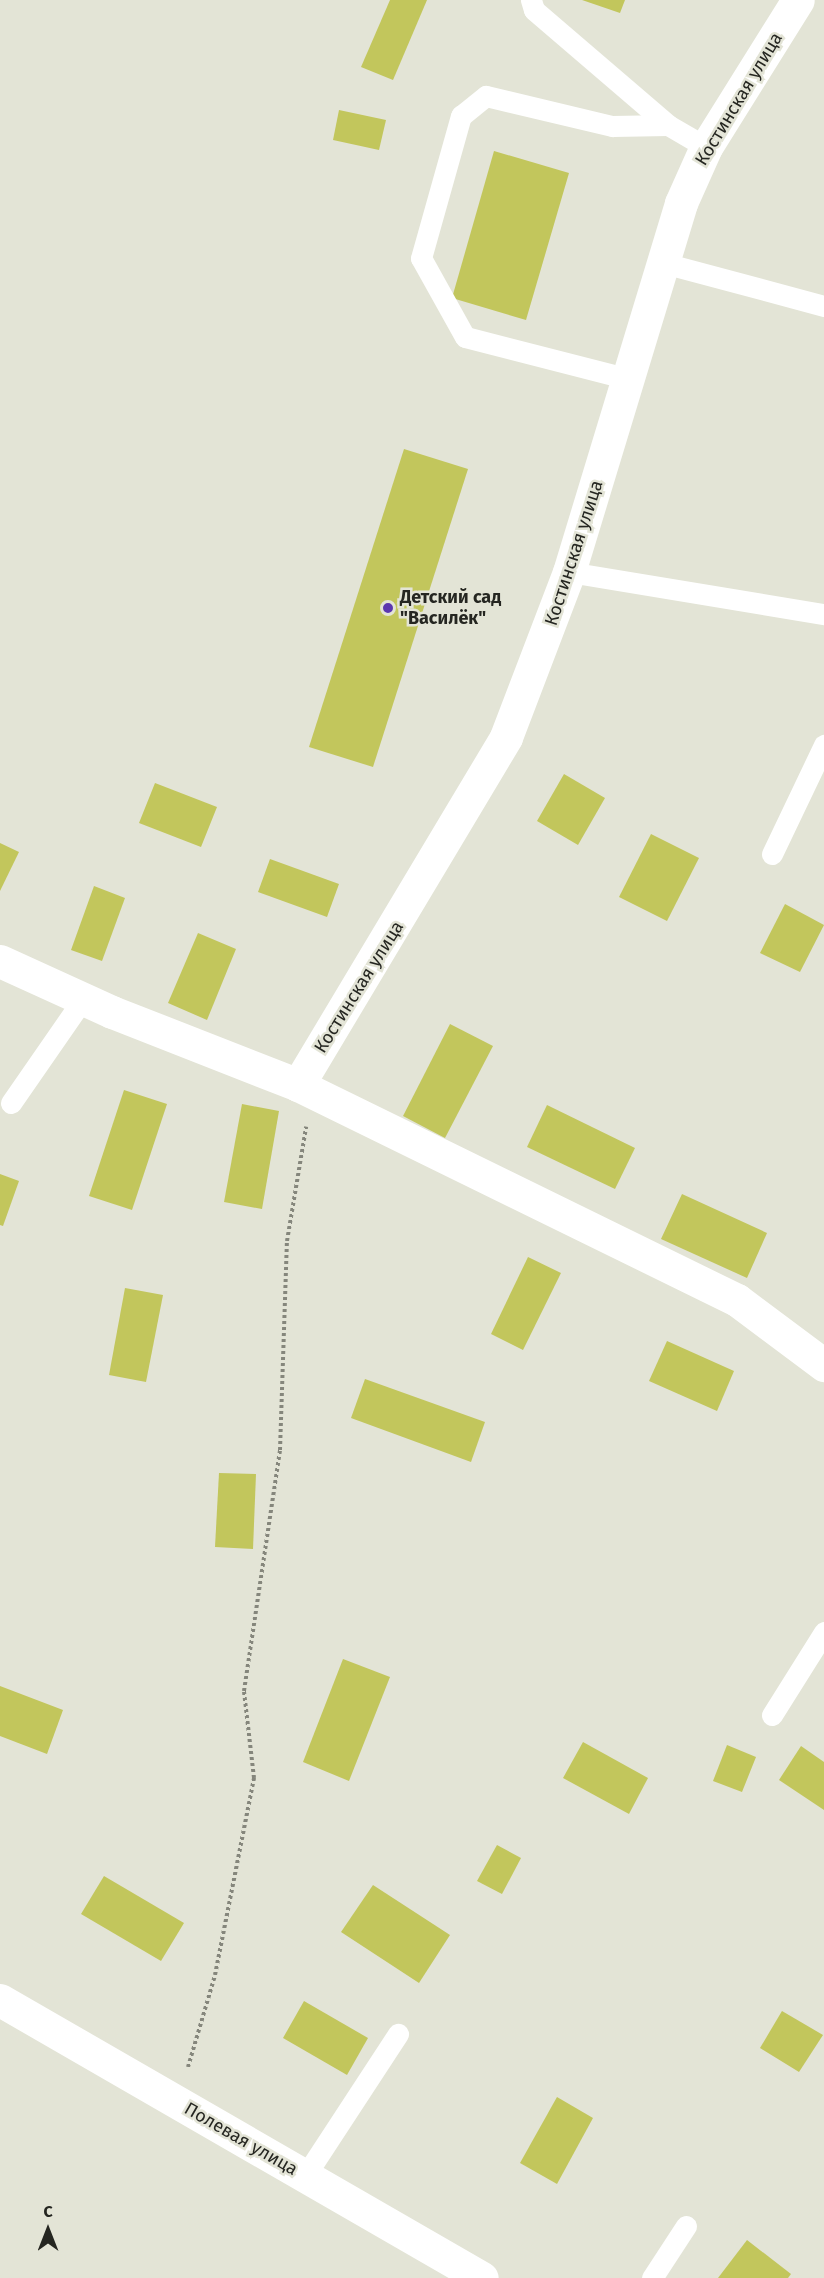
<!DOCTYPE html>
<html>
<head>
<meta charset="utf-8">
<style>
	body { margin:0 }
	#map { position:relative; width:824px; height:2278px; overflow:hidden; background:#e3e4d6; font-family:"Fira Sans",sans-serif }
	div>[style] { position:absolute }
	.building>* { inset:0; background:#c2c65c }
	.path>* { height:4px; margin-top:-2px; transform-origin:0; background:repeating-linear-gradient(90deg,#85867c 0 3px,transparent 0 6px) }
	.service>* { height:21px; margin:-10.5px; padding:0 10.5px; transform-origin:10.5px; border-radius:10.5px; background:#fff }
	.minor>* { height:33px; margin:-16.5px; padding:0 16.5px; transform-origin:16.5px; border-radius:16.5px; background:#fff }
	.dots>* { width:16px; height:16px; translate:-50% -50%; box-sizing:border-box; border:3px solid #e3e4d6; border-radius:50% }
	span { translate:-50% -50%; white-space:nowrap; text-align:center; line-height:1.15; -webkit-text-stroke:5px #e3e4d6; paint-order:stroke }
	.street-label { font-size:18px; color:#252621 }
	.poi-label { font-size:18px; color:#252621; font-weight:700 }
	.left { translate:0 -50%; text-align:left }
	.north { position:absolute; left:18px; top:2200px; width:60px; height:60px; -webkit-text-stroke:4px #e3e4d6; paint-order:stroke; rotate:0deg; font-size:16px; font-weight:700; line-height:24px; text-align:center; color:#252621 }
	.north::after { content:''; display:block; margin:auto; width:21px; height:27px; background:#252621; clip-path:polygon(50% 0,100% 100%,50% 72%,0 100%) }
</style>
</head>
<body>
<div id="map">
	<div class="building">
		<div style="clip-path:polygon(390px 0,427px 0,393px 80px,361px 67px)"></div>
		<div style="clip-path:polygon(582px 0,625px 0,620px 13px)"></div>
		<div style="clip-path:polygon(339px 110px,386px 120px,379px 150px,333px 140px)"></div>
		<div style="clip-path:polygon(494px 151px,569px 173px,526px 320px,452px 298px)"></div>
		<div style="clip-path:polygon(404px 449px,468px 469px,373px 767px,309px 747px)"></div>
		<div style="clip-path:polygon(564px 774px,605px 798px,578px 845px,537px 821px)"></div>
		<div style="clip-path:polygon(155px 783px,217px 807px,201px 847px,139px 823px)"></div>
		<div style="clip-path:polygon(651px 834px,699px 858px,667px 921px,619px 897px)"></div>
		<div style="clip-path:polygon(0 843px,19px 852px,0 891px)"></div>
		<div style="clip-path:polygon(270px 859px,339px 884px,327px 917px,258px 892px)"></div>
		<div style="clip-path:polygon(94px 886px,125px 898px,102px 961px,71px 950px)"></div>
		<div style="clip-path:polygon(785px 904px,824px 925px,800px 972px,760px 953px)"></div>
		<div style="clip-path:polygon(198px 933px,236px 949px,207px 1020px,168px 1003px)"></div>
		<div style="clip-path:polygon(450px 1024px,493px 1046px,445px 1138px,403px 1116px)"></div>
		<div style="clip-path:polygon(124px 1090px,167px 1104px,132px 1210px,89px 1196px)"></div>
		<div style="clip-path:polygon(242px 1104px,279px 1111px,262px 1209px,224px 1202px)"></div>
		<div style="clip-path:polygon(547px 1105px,635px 1148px,615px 1189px,527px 1147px)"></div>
		<div style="clip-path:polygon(0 1174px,19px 1181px,3px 1226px,0 1225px)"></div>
		<div style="clip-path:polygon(682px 1194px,767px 1233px,747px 1278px,661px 1239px)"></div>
		<div style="clip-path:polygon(528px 1257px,561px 1273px,523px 1350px,491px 1334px)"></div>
		<div style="clip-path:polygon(125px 1288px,163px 1295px,146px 1382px,109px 1375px)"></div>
		<div style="clip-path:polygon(667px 1341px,734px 1371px,717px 1411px,649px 1381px)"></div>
		<div style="clip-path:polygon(365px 1379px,485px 1422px,471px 1462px,351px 1418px)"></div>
		<div style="clip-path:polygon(219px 1473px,256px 1474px,253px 1549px,215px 1547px)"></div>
		<div style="clip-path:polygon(343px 1659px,390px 1677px,349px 1781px,303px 1762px)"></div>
		<div style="clip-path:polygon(0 1686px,63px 1710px,47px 1754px,0 1736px)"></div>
		<div style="clip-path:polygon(583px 1742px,648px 1778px,629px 1814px,563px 1778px)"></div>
		<div style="clip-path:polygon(727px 1745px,756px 1757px,742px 1792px,713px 1781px)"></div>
		<div style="clip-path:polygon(801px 1746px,824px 1762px,824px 1810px,779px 1780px)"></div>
		<div style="clip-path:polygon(497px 1845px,521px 1858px,502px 1894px,477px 1881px)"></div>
		<div style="clip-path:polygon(104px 1876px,184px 1923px,161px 1961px,81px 1914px)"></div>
		<div style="clip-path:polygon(373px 1885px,450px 1935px,419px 1983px,341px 1932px)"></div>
		<div style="clip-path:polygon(304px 2001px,368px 2038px,347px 2075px,283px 2038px)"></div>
		<div style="clip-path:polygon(782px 2011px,823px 2035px,799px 2072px,760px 2048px)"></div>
		<div style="clip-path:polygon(557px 2097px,593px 2118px,557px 2184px,520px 2163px)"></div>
		<div style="clip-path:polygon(747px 2240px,791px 2274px,788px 2278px,718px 2278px)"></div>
	</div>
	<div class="path">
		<div style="left:188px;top:2067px;width:96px;rotate:-73.6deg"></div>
		<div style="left:215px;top:1975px;width:201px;rotate:-78.8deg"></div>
		<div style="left:254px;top:1778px;width:88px;rotate:-96.6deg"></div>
		<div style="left:244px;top:1691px;width:244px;rotate:-81.5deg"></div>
		<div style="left:280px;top:1450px;width:209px;rotate:-88.1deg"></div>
		<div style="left:287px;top:1241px;width:116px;rotate:-80.5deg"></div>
	</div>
	<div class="service">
		<div style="left:531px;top:0;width:10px;rotate:73deg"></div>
		<div style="left:534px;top:10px;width:177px;rotate:40.6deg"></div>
		<div style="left:660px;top:262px;width:170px;rotate:15deg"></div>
		<div style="left:629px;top:379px;width:169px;rotate:-165.6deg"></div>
		<div style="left:465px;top:337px;width:90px;rotate:-119.1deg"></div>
		<div style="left:421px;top:258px;width:148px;rotate:-74.3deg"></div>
		<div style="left:461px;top:116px;width:32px;rotate:-39deg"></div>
		<div style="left:486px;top:96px;width:130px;rotate:13.4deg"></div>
		<div style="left:612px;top:126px;width:56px;rotate:-1deg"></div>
		<div style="left:668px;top:125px;width:44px;rotate:30.1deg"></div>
		<div style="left:569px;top:572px;width:258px;rotate:9.4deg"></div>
		<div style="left:772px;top:854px;width:121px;rotate:-64.5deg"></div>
		<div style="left:11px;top:1103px;width:126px;rotate:-55.3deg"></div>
		<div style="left:772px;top:1715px;width:98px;rotate:-57.9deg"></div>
		<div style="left:305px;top:2176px;width:170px;rotate:-56.8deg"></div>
		<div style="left:652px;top:2278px;width:62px;rotate:-56.8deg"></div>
	</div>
	<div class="minor">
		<div style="left:0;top:961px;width:123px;rotate:24.5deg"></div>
		<div style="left:112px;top:1012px;width:200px;rotate:21.4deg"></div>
		<div style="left:298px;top:1085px;width:405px;rotate:-59.1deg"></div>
		<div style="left:506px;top:737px;width:177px;rotate:-69.1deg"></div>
		<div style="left:569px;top:572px;width:386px;rotate:-73.1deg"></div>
		<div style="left:681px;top:203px;width:61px;rotate:-65.9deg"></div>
		<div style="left:706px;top:147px;width:173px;rotate:-58deg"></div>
		<div style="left:298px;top:1085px;width:489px;rotate:26.1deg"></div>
		<div style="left:737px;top:1300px;width:109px;rotate:36.8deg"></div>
		<div style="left:0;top:2000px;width:556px;rotate:29.97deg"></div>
	</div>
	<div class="dots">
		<div style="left:388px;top:608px;background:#5b37af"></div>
	</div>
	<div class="street-label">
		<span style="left:739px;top:99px;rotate:-59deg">Костинская улица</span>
		<span style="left:574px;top:553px;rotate:-72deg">Костинская улица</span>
		<span style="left:359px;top:987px;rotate:-58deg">Костинская улица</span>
		<span style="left:241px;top:2139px;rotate:30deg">Полевая улица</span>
	</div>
	<div class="poi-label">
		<span class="left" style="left:400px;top:608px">Детский сад<br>"Василёк"</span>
	</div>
	<div class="north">С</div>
</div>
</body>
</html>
